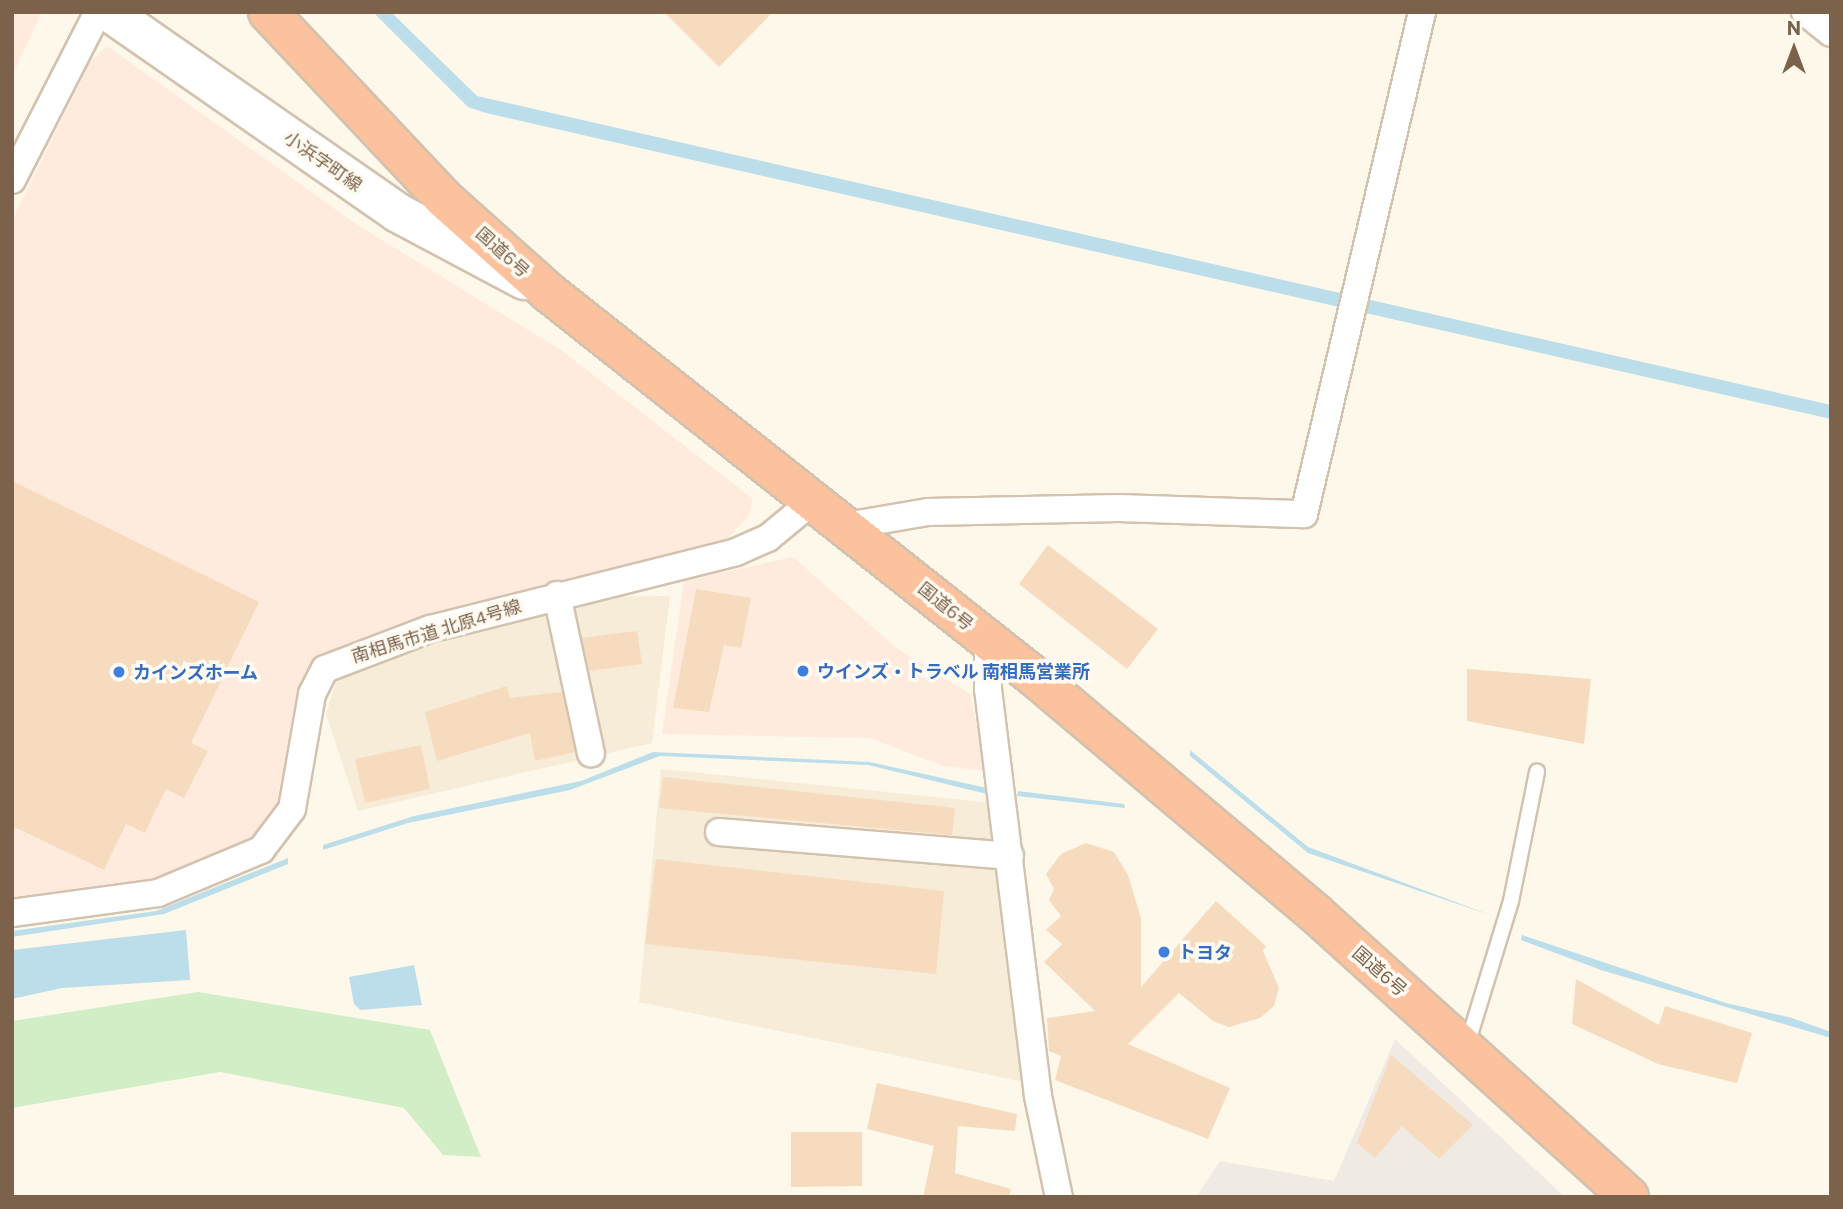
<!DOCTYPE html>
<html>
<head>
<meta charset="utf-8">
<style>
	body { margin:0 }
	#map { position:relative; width:1843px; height:1209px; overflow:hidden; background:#fef8ea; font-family:Commissioner,"Noto Sans JP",sans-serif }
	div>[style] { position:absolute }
	.residential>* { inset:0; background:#f6ecd7 }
	.commercial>* { inset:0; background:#ffebdd }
	.industrial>* { inset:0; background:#efeae3 }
	.green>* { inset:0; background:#d2eec6 }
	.water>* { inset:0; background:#bcdeea }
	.building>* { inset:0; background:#f6dbbf }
	.roads { filter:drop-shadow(2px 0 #d2c2ae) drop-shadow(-2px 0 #d2c2ae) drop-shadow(0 2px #d2c2ae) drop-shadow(0 -2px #d2c2ae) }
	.lane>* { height:14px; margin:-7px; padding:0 7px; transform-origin:7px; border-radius:7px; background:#fff }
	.street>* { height:26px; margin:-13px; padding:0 13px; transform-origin:13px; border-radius:13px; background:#fff }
	.secondary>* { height:38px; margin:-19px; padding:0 19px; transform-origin:19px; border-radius:19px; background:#fff }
	.highway>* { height:38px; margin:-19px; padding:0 19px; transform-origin:19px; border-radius:19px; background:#fcc19d }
	.dots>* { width:19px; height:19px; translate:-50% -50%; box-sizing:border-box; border:4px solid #fffbf2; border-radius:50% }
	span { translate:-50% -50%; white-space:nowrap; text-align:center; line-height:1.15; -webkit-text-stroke:7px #fffbf2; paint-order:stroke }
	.street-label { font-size:18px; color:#7c624a }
	.shop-label { font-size:18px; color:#366cbe; font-weight:700 }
	.left { translate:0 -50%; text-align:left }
	.frame { position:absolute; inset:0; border:14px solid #7c624a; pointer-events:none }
	.north { position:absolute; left:1759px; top:14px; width:70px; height:70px; -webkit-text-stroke:5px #fffbf2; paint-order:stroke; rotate:0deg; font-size:19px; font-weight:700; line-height:28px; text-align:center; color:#7c624a }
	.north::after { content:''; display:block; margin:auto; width:24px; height:32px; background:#7c624a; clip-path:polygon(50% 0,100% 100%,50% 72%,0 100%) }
</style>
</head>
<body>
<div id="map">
	<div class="residential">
		<div style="clip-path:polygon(670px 596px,652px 743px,358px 811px,326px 714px,339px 673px,595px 597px)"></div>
		<div style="clip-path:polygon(661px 769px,993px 803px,1024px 1082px,639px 1002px)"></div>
	</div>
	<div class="commercial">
		<div style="clip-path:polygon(12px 12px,41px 14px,12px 76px)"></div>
		<div style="clip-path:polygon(107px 46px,356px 224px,561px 350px,753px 499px,749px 516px,726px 540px,325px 656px,308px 673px,280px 812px,263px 837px,181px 877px,12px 905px,12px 221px,90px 62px)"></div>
		<div style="clip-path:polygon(793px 557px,898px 649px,970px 694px,986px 771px,943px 766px,870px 738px,662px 734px,684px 581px)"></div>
	</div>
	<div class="industrial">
		<div style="clip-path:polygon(1395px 1039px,1565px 1197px,1196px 1197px,1220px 1161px,1334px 1181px)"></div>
	</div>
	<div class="green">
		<div style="clip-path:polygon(198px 992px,430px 1030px,481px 1157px,443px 1155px,404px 1108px,220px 1072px,12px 1108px,12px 1021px)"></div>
	</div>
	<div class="water">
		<div style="clip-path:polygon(373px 12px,391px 12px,477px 96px,1831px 405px,1831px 419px,486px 113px,468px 107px)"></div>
		<div style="clip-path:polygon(1190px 750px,1308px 847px,1493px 916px,1308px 853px,1190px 756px)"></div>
		<div style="clip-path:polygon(653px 752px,870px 762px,987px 788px,987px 794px,868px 765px,660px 756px,570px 790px,408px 823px,323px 850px,323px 845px,414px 816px,581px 781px)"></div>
		<div style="clip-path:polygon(1018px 791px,1124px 804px,1125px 808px,1017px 796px)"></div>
		<div style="clip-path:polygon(288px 858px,288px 864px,164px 914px,12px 937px,12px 931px,156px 911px)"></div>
		<div style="clip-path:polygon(186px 930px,190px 980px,62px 988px,12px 999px,12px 950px)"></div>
		<div style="clip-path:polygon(1522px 935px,1726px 1003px,1792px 1018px,1831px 1032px,1831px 1038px,1601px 970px,1521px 940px)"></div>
		<div style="clip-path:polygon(414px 965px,422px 1005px,360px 1010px,354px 1004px,349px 977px)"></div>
	</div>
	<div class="building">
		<div style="clip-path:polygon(664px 12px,773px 12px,719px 67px)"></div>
		<div style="clip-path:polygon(12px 481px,259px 602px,191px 743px,208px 751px,184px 798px,166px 789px,145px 833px,126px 824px,104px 870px,12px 826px)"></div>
		<div style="clip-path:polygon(1048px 545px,1158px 629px,1127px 669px,1019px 584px)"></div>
		<div style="clip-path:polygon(696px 589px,751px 598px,741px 648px,724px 645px,709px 712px,673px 708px)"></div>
		<div style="clip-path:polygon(637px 631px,642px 664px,589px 671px,582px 638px)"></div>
		<div style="clip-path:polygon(1467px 669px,1591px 679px,1584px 744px,1467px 721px)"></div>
		<div style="clip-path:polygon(507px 686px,510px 698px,562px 692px,575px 752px,535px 761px,530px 733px,437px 761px,425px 712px)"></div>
		<div style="clip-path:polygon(421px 745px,430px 789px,365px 803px,355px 759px)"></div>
		<div style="clip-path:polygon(663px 777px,955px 808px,952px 835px,659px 808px)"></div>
		<div style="clip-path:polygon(1086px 843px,1114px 852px,1128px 875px,1141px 918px,1141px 987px,1216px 901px,1266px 946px,1263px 951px,1279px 988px,1274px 1006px,1260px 1018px,1229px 1027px,1213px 1021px,1179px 993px,1128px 1044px,1230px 1088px,1208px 1139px,1055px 1080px,1061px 1056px,1049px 1051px,1047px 1018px,1095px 1011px,1044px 962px,1062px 944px,1046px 930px,1061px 916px,1049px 900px,1054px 889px,1046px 874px,1061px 854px)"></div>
		<div style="clip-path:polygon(656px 859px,944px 891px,936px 974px,645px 944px)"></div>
		<div style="clip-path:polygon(1576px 979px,1659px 1025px,1665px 1006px,1752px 1033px,1737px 1083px,1658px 1064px,1572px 1024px)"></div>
		<div style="clip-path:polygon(1391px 1055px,1473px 1125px,1439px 1159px,1402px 1126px,1375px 1158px,1357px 1143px)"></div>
		<div style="clip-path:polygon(877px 1083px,1017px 1114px,1015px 1131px,958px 1126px,955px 1173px,1011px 1189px,1009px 1197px,923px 1197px,934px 1146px,867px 1129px)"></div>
		<div style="clip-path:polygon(791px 1132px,862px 1132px,862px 1186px,791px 1187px)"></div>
	</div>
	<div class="roads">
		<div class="lane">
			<div style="left:1467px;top:1045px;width:151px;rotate:-73deg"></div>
			<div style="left:1511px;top:901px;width:132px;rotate:-78.6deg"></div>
		</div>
		<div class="street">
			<div style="left:1805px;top:12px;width:33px;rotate:39deg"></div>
			<div style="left:12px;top:180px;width:189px;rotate:-62.9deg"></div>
			<div style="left:846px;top:526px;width:83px;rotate:-9.7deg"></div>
			<div style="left:928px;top:512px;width:191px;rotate:-1.2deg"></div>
			<div style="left:1119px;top:508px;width:185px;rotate:1.9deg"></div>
			<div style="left:1304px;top:514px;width:516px;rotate:-76.77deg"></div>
			<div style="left:557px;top:595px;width:162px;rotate:77.9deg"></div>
			<div style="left:988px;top:640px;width:49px;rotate:90deg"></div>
			<div style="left:988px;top:689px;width:410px;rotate:83deg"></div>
			<div style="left:1038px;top:1096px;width:103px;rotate:78.3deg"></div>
			<div style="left:719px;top:832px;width:292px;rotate:4.7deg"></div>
			<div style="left:12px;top:913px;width:147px;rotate:-7.8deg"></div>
			<div style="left:158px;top:893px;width:112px;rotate:-22.7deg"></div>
			<div style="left:261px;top:850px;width:51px;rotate:-52.9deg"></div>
			<div style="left:292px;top:809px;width:117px;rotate:-80.1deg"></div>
			<div style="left:312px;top:694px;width:28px;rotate:-63deg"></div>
			<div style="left:325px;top:669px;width:112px;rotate:-20.9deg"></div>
			<div style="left:430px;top:629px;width:316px;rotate:-14.1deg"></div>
			<div style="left:736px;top:552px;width:35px;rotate:-24deg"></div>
			<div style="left:768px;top:538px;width:61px;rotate:-39.7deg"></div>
		</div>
		<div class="secondary">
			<div style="left:109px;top:12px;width:352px;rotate:34.8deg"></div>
			<div style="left:398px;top:213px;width:143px;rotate:28deg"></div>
		</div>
		<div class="highway">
			<div style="left:268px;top:12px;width:255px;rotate:46.7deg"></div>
			<div style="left:443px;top:198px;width:141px;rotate:41.8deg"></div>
			<div style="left:548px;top:292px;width:622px;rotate:38.34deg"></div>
			<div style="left:1036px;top:678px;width:365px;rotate:40.1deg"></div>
			<div style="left:1315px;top:913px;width:423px;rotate:42.1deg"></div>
		</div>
	</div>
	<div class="dots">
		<div style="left:803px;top:671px;background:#3f7fe0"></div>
		<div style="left:119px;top:672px;background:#3f7fe0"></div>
		<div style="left:1164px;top:952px;background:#3f7fe0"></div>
	</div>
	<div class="street-label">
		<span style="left:323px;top:161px;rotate:35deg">小浜字町線</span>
		<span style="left:503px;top:252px;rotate:42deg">国道6号</span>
		<span style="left:946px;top:606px;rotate:39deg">国道6号</span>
		<span style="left:436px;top:631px;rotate:-17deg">南相馬市道 北原4号線</span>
		<span style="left:1380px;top:971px;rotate:41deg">国道6号</span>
	</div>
	<div class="shop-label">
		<span class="left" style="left:817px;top:671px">ウインズ・トラベル 南相馬営業所</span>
		<span class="left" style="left:133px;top:672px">カインズホーム</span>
		<span class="left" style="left:1178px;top:952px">トヨタ</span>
	</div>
	<div class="frame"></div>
	<div class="north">N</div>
</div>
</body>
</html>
